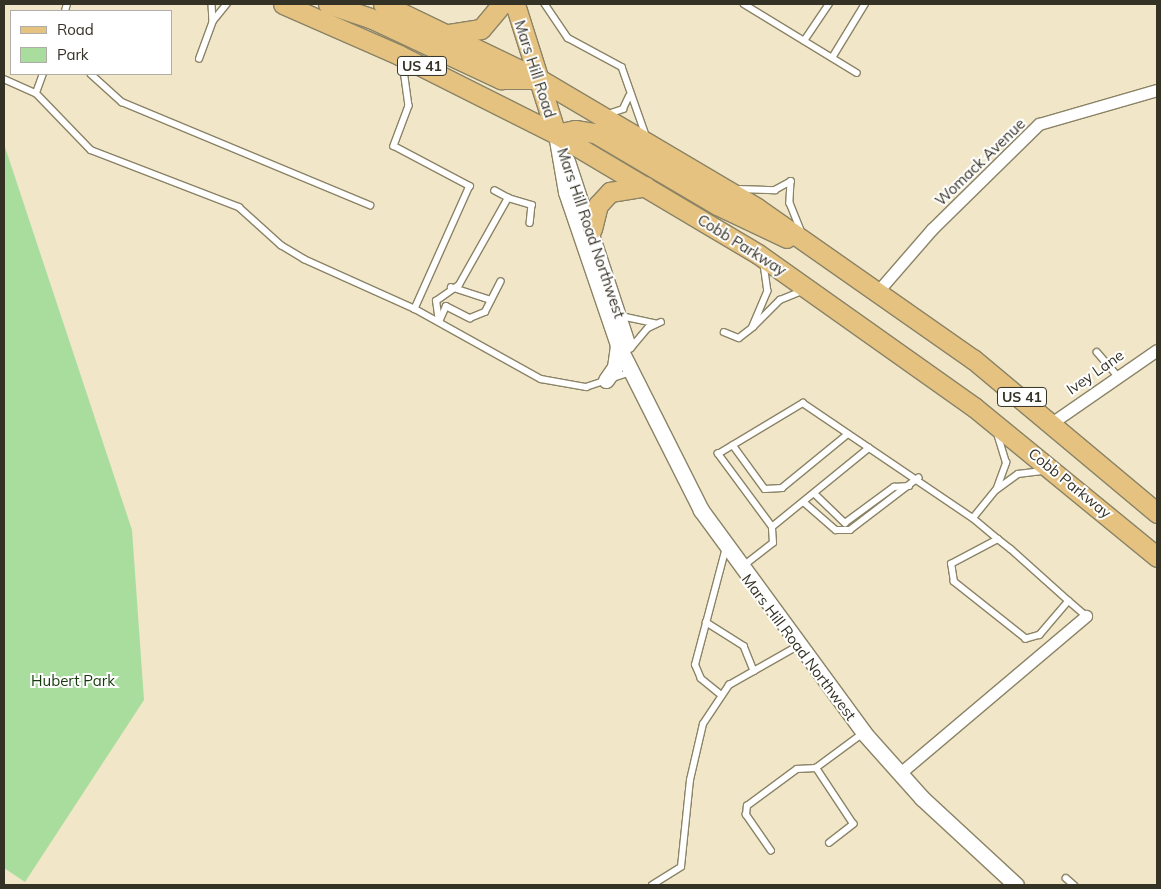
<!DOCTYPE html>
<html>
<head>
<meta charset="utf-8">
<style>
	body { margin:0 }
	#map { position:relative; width:1161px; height:889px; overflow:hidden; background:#f1e7c8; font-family:Mulish,sans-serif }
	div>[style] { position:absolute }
	.green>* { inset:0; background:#a9dd9e }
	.roads { filter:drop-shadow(1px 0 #8b8366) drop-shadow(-1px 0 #8b8366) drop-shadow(0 1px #8b8366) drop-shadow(0 -1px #8b8366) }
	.service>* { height:5.5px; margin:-2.75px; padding:0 2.75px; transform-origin:2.75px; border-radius:2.75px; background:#fff }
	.minor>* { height:11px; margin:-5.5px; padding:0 5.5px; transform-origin:5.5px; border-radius:5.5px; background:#fff }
	.tertiary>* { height:15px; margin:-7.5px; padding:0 7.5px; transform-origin:7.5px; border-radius:7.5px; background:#fff }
	.primary>* { height:19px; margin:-9.5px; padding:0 9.5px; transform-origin:9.5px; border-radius:9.5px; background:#e5c280 }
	span { translate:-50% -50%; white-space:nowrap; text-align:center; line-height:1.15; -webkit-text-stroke:4px #fff; paint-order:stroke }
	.shield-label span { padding:1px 4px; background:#fff; border:1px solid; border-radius:4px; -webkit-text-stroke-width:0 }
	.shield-label { font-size:14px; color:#343125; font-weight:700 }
	.street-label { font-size:15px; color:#343125 }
	.park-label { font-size:15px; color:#163b0d }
	.frame { position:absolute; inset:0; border:5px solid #343125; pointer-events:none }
	.legend { position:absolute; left:10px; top:10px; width:162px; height:65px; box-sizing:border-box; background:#fff; border:1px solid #aeada8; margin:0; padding:6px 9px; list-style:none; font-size:15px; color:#343125 }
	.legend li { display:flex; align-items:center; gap:10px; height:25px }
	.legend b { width:25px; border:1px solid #aeada8 }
</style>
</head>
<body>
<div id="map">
	<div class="green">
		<div style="clip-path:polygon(4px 144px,132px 530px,144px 700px,25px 882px,4px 868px)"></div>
	</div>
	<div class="roads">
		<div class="service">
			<div style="left:212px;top:4px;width:17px;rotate:87deg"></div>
			<div style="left:545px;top:4px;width:41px;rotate:55.9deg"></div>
			<div style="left:568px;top:38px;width:61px;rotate:28.2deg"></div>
			<div style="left:622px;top:67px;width:72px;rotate:70.6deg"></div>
			<div style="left:744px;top:4px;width:132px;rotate:31.4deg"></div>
			<div style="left:65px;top:11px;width:7px;rotate:-74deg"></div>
			<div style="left:804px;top:41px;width:45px;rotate:-56deg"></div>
			<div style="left:832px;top:58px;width:63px;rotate:-58.6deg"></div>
			<div style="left:199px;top:59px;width:40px;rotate:-69.8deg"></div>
			<div style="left:213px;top:21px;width:22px;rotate:-51deg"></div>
			<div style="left:403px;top:63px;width:43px;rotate:82.1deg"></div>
			<div style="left:409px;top:106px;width:43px;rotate:110.6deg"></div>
			<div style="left:394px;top:146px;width:86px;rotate:27.8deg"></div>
			<div style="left:470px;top:186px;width:135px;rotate:114.1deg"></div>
			<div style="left:91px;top:74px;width:42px;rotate:42.1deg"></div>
			<div style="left:122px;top:102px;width:269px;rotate:22.6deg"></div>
			<div style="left:4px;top:79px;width:35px;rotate:24deg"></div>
			<div style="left:36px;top:93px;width:79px;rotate:46deg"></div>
			<div style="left:91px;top:150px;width:159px;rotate:21.1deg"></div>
			<div style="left:239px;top:207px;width:57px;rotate:42.1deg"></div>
			<div style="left:281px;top:245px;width:27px;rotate:31deg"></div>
			<div style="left:304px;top:259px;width:122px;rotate:24.2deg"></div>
			<div style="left:415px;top:309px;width:144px;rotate:29.1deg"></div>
			<div style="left:541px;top:379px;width:46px;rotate:10.1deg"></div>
			<div style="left:586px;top:387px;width:47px;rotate:-18.4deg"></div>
			<div style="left:36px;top:93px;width:20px;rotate:-70deg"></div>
			<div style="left:608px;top:114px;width:16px;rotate:-18deg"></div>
			<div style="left:623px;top:109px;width:14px;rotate:-65deg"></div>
			<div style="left:791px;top:181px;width:22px;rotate:93deg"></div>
			<div style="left:790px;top:203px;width:31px;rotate:68deg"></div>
			<div style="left:738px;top:189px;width:37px;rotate:2deg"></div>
			<div style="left:775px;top:190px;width:18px;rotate:-29deg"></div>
			<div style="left:508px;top:198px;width:25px;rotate:16deg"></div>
			<div style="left:532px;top:205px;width:18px;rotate:96deg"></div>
			<div style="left:764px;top:264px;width:27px;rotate:82deg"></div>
			<div style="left:768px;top:291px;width:39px;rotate:113deg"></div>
			<div style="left:753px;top:327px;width:38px;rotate:-45deg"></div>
			<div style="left:780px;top:300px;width:24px;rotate:-22deg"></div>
			<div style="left:451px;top:287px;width:42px;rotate:18deg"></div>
			<div style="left:621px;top:316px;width:35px;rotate:12deg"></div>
			<div style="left:439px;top:322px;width:21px;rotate:-98deg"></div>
			<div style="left:436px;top:301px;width:28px;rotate:-35deg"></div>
			<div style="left:459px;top:285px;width:100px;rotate:-60.6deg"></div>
			<div style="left:508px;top:198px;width:15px;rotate:-152deg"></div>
			<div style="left:439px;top:322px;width:17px;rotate:-66deg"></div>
			<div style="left:446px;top:306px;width:27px;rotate:27deg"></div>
			<div style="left:470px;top:318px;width:16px;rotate:-22deg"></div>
			<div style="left:485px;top:312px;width:34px;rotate:-63deg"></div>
			<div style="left:724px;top:332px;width:16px;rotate:22deg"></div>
			<div style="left:739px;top:338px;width:18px;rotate:-38deg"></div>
			<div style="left:631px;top:348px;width:26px;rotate:-50deg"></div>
			<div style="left:648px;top:328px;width:14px;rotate:-25deg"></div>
			<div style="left:1097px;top:352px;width:30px;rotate:49deg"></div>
			<div style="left:733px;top:445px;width:54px;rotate:54deg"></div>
			<div style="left:765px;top:489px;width:17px;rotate:-3deg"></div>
			<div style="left:782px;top:488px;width:85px;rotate:-39.3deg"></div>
			<div style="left:997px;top:488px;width:27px;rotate:-70deg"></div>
			<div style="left:1006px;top:463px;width:28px;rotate:-107deg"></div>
			<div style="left:815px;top:494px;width:42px;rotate:44deg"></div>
			<div style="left:845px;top:523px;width:61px;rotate:-36.3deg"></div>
			<div style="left:894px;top:487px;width:15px;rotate:-4deg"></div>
			<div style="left:805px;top:503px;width:41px;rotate:41.1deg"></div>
			<div style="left:836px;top:530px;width:14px"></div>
			<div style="left:850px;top:530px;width:86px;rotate:-37.4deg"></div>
			<div style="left:973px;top:518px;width:33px;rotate:40deg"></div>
			<div style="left:772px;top:527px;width:91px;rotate:-126.5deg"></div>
			<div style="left:718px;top:454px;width:99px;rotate:-31deg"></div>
			<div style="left:803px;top:403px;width:205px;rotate:34.1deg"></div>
			<div style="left:973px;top:518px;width:36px;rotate:-51deg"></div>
			<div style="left:996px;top:490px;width:27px;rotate:-36deg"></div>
			<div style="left:1018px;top:474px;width:26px;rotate:-7deg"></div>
			<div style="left:742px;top:567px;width:39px;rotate:-38deg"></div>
			<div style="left:773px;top:543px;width:16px;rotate:-94deg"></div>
			<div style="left:772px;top:527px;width:125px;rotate:-39.2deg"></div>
			<div style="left:1069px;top:601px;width:45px;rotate:130.5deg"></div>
			<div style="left:1040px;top:635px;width:15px;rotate:164deg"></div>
			<div style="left:1026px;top:639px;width:92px;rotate:-141.6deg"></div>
			<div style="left:954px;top:582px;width:18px;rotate:-99deg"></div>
			<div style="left:951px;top:564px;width:53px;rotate:-28deg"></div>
			<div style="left:998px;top:539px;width:16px;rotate:38deg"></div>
			<div style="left:1011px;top:549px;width:78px;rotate:41.9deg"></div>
			<div style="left:1069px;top:601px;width:23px;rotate:41deg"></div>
			<div style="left:706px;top:622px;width:45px;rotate:32.3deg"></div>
			<div style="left:744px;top:646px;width:27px;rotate:68deg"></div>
			<div style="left:722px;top:696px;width:27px;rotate:-141deg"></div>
			<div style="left:701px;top:679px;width:15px;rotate:-113deg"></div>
			<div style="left:695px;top:665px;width:121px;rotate:-75.2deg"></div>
			<div style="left:829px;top:843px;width:31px;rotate:-38deg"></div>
			<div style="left:853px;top:824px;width:67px;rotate:-123.5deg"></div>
			<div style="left:816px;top:768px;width:57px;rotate:-36.5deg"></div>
			<div style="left:771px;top:851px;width:44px;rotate:-124.8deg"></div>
			<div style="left:746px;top:815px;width:9px;rotate:-84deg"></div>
			<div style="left:747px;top:806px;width:62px;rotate:-36.5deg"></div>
			<div style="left:797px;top:769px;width:19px;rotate:-3deg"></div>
			<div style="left:1066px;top:878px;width:11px;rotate:41deg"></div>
			<div style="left:652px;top:885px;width:34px;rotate:-32deg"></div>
			<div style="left:681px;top:867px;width:87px;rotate:-84.1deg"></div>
			<div style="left:690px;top:780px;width:57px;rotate:-76.9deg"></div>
			<div style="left:703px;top:724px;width:47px;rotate:-56.3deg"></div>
			<div style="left:729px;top:685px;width:79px;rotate:-29.5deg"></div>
		</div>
		<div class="minor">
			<div style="left:879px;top:290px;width:81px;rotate:-49deg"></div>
			<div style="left:932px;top:229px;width:150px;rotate:-44.5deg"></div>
			<div style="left:1039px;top:124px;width:123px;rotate:-16.1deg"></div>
			<div style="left:1053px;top:422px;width:126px;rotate:-34.7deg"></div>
			<div style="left:899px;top:774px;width:245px;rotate:-40.2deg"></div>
		</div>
		<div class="tertiary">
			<div style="left:556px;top:134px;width:59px;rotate:80.2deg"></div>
			<div style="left:566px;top:192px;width:162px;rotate:71.2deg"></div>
			<div style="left:618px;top:345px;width:185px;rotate:63.3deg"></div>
			<div style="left:701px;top:510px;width:276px;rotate:53.8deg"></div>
			<div style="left:864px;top:733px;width:87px;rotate:48.3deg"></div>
			<div style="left:922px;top:798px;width:128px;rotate:42.8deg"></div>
			<div style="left:567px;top:161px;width:193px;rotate:71.8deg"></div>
			<div style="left:606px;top:380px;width:16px;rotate:-55deg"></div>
			<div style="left:615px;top:367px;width:22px;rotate:-82deg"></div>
		</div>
		<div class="primary">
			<div style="left:283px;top:4px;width:127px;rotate:23.7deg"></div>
			<div style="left:399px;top:55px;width:176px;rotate:26.7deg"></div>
			<div style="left:556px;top:134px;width:235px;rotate:30.7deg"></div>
			<div style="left:758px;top:254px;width:265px;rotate:35.3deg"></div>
			<div style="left:974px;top:407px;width:237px;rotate:39.3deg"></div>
			<div style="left:328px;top:4px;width:44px;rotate:18.4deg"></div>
			<div style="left:370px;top:18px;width:145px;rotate:25deg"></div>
			<div style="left:501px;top:79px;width:38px"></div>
			<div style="left:383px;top:4px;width:173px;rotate:25.7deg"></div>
			<div style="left:539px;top:79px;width:253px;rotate:30.6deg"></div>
			<div style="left:757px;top:208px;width:264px;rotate:35deg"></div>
			<div style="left:973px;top:359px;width:240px;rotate:39.9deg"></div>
			<div style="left:515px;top:4px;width:136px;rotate:72.5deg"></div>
			<div style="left:449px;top:34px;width:32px;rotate:-9deg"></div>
			<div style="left:481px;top:29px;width:33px;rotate:-50deg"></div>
			<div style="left:556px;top:134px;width:19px;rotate:-12deg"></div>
			<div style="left:575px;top:130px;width:20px;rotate:9deg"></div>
			<div style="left:595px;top:133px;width:142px;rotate:30.5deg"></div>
			<div style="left:717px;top:205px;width:77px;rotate:25.2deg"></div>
			<div style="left:592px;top:229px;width:25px;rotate:-76deg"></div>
			<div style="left:598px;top:205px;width:18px;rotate:-47deg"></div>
			<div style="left:610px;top:192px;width:36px;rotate:-9deg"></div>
		</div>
	</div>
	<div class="shield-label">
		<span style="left:422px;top:66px">US 41</span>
		<span style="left:1022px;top:397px">US 41</span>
	</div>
	<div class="street-label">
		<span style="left:535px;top:69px;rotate:72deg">Mars Hill Road</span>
		<span style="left:980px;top:162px;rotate:-44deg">Womack Avenue</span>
		<span style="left:591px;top:233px;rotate:71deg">Mars Hill Road Northwest</span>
		<span style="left:742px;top:245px;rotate:32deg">Cobb Parkway</span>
		<span style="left:1095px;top:372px;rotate:-35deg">Ivey Lane</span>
		<span style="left:1070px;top:483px;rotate:39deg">Cobb Parkway</span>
		<span style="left:799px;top:647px;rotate:53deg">Mars Hill Road Northwest</span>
	</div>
	<div class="park-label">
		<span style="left:73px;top:681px">Hubert Park</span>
	</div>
	<div class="frame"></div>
	<ul class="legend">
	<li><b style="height:6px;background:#e5c280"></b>Road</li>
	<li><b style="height:14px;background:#a9dd9e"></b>Park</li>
	</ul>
</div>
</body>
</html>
